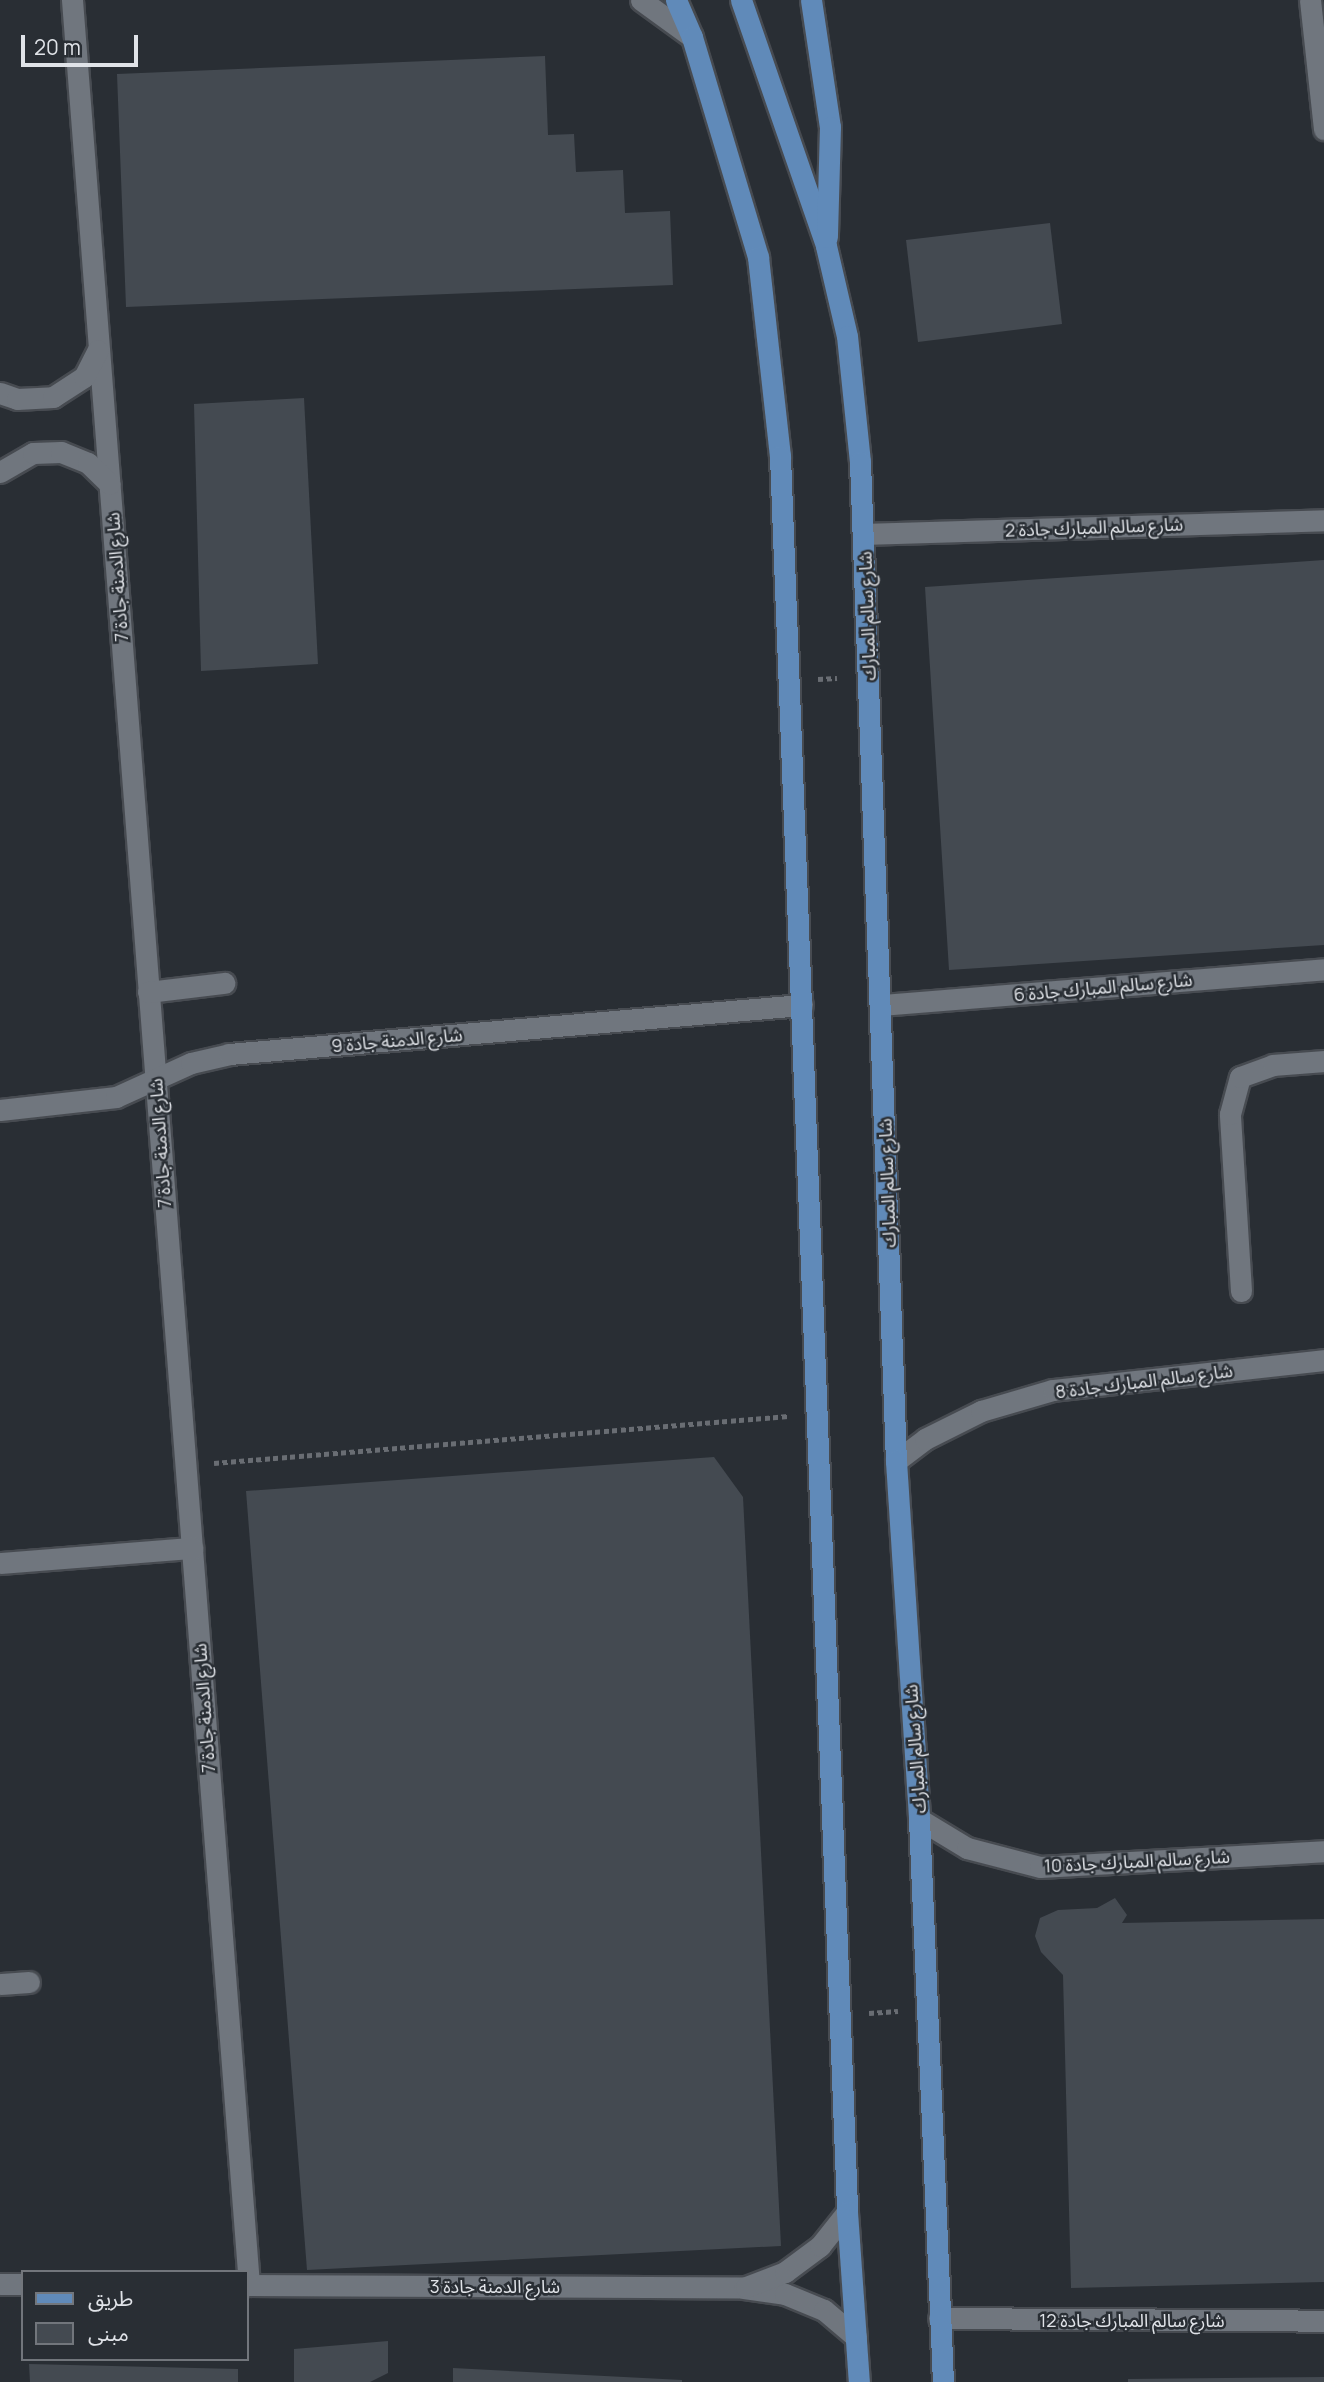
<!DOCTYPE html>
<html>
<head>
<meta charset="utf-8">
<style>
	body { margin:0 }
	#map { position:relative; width:1324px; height:2382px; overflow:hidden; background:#292e34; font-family:Manrope,"Noto Sans Arabic",sans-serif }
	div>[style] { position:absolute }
	.building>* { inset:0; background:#444a51 }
	.path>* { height:4.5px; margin-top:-2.25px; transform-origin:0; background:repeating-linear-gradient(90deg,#696d73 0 5px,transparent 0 8.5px) }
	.roads { filter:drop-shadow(2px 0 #474b51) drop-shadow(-2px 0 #474b51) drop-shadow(0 2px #474b51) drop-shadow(0 -2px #474b51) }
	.minor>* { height:21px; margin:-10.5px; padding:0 10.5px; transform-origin:10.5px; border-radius:10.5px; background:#70767e }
	.major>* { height:21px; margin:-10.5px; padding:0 10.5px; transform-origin:10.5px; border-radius:10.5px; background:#608ab9 }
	span { translate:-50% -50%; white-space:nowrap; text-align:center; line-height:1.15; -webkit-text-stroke:5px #292e34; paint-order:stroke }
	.street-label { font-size:18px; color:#e0e3e8 }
	.legend { position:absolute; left:21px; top:2270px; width:228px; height:91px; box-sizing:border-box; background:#292e34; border:2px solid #72767c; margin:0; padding:9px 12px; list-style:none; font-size:21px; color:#e0e3e8 }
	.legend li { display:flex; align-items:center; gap:14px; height:35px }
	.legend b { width:35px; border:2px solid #72767c }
	.scale { position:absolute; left:21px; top:35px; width:117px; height:32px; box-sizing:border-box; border:4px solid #e0e3e8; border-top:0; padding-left:9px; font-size:21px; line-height:24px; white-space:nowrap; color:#e0e3e8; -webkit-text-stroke:5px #292e34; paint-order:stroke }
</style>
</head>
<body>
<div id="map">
	<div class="building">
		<div style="clip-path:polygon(545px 56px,548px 135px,574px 134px,576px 172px,623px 170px,625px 213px,670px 211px,673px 285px,126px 307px,117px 74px)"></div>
		<div style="clip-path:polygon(1050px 223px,1062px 324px,918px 342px,906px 240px)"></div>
		<div style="clip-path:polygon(304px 398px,318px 664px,201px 671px,194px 404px)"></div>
		<div style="clip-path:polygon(1324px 560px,1324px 945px,949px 970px,925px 587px)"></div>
		<div style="clip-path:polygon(714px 1457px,743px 1497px,781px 2246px,307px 2270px,246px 1491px)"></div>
		<div style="clip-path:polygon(1115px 1898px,1127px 1915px,1122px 1923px,1324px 1919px,1324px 2282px,1071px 2288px,1063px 1975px,1041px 1952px,1035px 1936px,1040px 1918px,1058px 1910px,1097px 1908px)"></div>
		<div style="clip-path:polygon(388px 2341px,388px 2373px,370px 2382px,294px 2382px,294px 2349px)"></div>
		<div style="clip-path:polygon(29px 2364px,238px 2369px,238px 2382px,30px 2382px)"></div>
		<div style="clip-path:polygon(453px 2368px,682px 2380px,682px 2382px,453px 2382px)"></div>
		<div style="clip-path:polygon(1324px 2377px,1324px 2382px,1128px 2382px,1128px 2379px)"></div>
	</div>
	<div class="path">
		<div style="left:818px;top:679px;width:19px;rotate:-3deg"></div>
		<div style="left:214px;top:1463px;width:576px;rotate:-4.68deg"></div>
		<div style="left:869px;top:2013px;width:29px;rotate:-4deg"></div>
	</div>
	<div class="roads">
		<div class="minor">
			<div style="left:72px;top:0;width:2292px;rotate:85.57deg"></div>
			<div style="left:641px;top:0;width:63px;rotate:36deg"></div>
			<div style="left:1310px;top:0;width:130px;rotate:83.8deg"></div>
			<div style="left:0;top:393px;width:18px;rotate:19deg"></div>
			<div style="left:17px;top:399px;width:36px;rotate:-3deg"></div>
			<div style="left:53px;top:397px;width:37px;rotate:-33deg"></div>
			<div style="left:84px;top:377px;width:30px;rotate:-63deg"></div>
			<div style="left:0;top:472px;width:38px;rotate:-30deg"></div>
			<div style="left:33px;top:453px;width:28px;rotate:-2deg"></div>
			<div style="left:61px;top:452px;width:29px;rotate:22deg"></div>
			<div style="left:88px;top:463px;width:30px;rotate:44deg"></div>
			<div style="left:864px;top:534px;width:460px;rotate:-1.7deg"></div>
			<div style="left:148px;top:992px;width:77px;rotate:-6.8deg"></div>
			<div style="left:881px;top:1005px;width:444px;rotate:-4.6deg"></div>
			<div style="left:0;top:1110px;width:117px;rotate:-6.4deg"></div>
			<div style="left:116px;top:1097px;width:82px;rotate:-24.4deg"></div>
			<div style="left:191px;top:1063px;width:39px;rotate:-13deg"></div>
			<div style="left:229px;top:1054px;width:575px;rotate:-4.89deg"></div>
			<div style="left:1241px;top:1291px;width:177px;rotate:-93.6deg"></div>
			<div style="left:1230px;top:1114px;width:38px;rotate:-75deg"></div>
			<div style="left:1240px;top:1077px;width:35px;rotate:-20deg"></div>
			<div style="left:1273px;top:1065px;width:51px;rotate:-4.5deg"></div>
			<div style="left:896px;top:1461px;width:36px;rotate:-37deg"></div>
			<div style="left:925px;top:1439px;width:63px;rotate:-26.6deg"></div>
			<div style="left:981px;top:1411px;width:75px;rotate:-16.3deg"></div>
			<div style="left:1053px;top:1390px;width:273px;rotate:-6.3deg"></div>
			<div style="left:0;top:1563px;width:193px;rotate:-4.5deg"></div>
			<div style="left:919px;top:1819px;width:56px;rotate:31.1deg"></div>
			<div style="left:967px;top:1848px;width:75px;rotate:14.6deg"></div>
			<div style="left:1040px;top:1867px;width:284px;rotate:-3.2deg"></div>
			<div style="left:0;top:1984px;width:29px;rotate:-4deg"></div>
			<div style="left:0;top:2284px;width:23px"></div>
			<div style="left:247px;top:2285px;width:497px;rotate:0.3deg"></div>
			<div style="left:744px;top:2288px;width:41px;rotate:8.3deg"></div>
			<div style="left:785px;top:2294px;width:42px;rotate:22.3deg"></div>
			<div style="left:824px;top:2310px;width:42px;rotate:40.2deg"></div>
			<div style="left:746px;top:2287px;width:42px;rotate:-21deg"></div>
			<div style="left:785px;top:2272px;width:44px;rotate:-36.6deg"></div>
			<div style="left:820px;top:2246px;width:43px;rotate:-51.5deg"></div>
			<div style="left:939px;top:2318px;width:385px;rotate:0.4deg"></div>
		</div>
		<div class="major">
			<div style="left:676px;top:0;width:40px;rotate:66.6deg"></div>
			<div style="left:692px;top:37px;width:230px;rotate:73.3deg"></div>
			<div style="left:758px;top:257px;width:200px;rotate:83.7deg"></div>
			<div style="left:780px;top:456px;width:1757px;rotate:87.81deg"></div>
			<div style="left:847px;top:2212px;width:170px;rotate:86deg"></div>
			<div style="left:741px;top:0;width:260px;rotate:70.9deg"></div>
			<div style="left:826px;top:246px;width:92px;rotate:76.9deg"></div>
			<div style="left:847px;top:336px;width:127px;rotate:84.1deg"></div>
			<div style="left:860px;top:462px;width:1000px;rotate:87.94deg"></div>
			<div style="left:896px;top:1461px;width:359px;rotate:86.3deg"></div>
			<div style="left:919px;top:1819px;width:564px;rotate:87.56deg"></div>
			<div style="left:811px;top:0;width:128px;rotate:81.5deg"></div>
			<div style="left:830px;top:127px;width:110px;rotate:91.6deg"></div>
		</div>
	</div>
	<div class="street-label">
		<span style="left:1094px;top:527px;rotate:-2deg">شارع سالم المبارك جادة 2</span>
		<span style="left:117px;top:577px;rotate:-94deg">شارع الدمنة جادة 7</span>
		<span style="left:867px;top:616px;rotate:-92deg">شارع سالم المبارك</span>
		<span style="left:1103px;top:987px;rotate:-5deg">شارع سالم المبارك جادة 6</span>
		<span style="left:397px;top:1040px;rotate:-5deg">شارع الدمنة جادة 9</span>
		<span style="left:160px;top:1143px;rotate:-94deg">شارع الدمنة جادة 7</span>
		<span style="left:887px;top:1183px;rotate:-92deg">شارع سالم المبارك</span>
		<span style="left:1144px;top:1381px;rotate:-7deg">شارع سالم المبارك جادة 8</span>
		<span style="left:204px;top:1708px;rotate:-94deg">شارع الدمنة جادة 7</span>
		<span style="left:915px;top:1749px;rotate:-94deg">شارع سالم المبارك</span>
		<span style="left:1137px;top:1861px;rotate:-3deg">شارع سالم المبارك جادة 10</span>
		<span style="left:495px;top:2286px">شارع الدمنة جادة 3</span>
		<span style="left:1132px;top:2320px">شارع سالم المبارك جادة 12</span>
	</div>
	<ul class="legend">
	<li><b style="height:9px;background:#608ab9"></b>طريق</li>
	<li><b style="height:19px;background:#444a51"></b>مبنى</li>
	</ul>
	<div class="scale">20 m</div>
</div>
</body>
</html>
